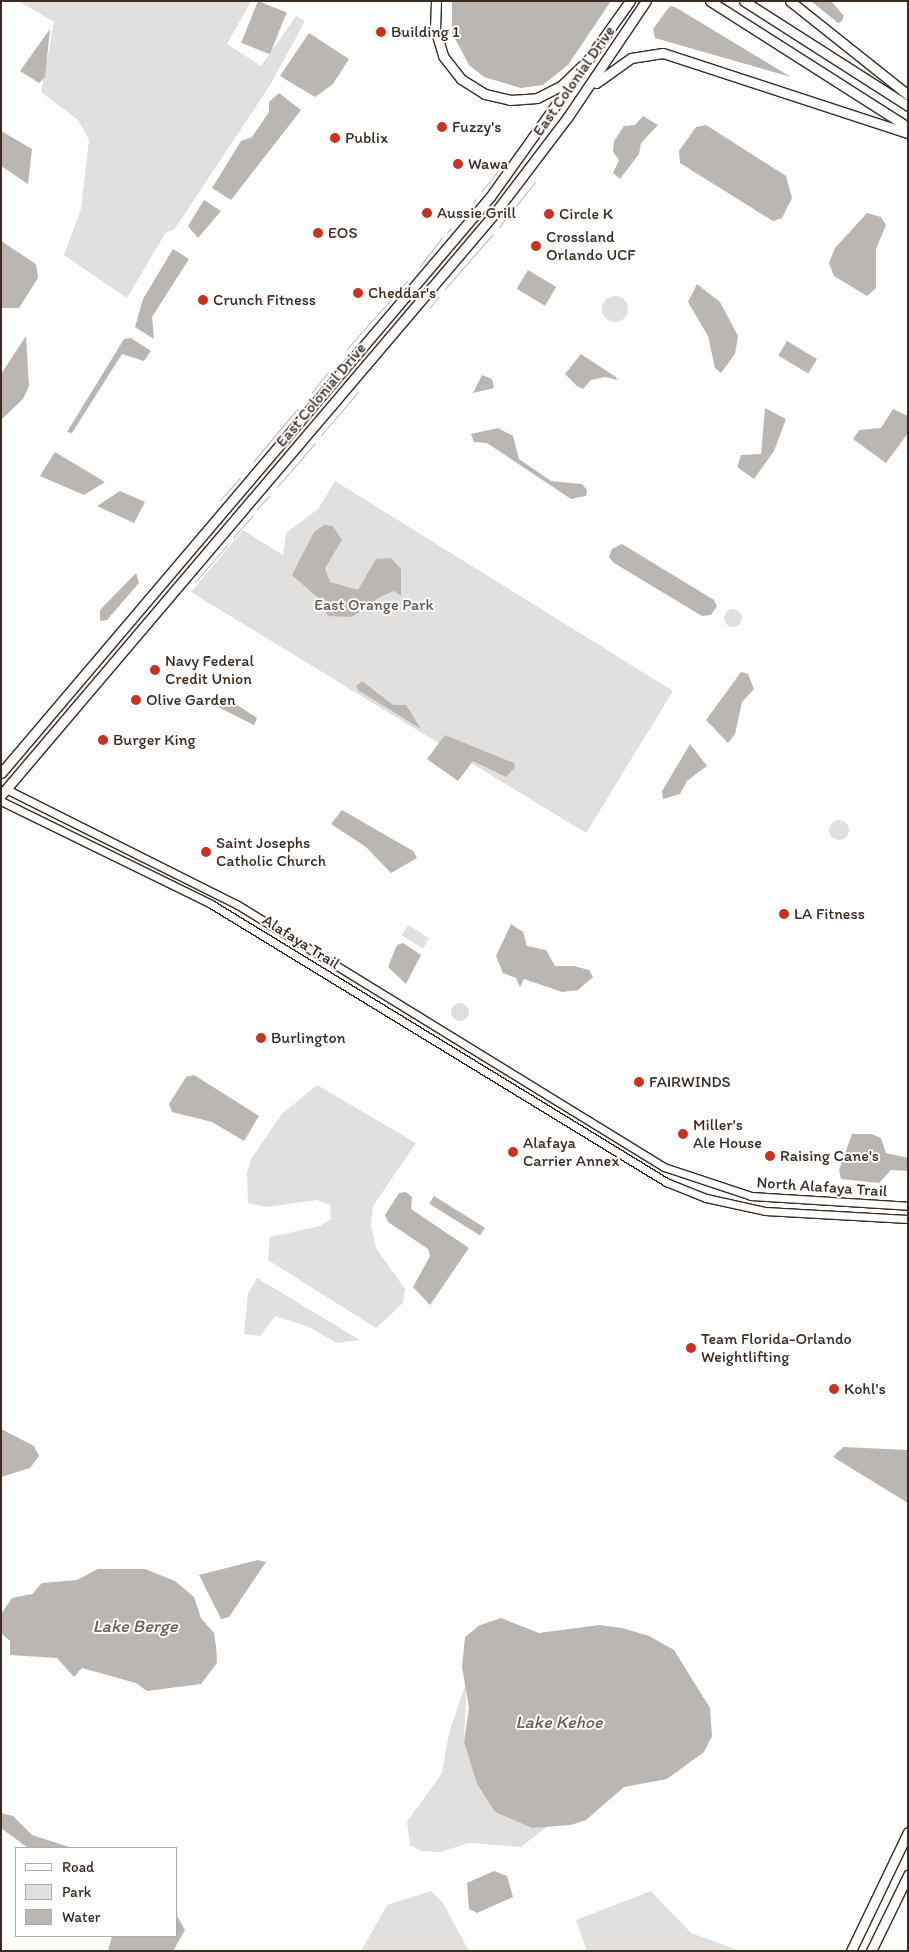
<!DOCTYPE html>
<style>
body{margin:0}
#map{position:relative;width:909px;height:1952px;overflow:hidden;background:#fff;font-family:Itim,sans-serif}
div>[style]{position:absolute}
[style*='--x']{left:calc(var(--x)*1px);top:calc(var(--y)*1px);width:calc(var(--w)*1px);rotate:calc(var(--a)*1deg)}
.green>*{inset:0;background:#e2e0de;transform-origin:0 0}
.round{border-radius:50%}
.water>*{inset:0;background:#bcb6b3;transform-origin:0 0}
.stream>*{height:1px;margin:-0.5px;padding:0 0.5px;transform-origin:0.5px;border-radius:0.5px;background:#bcb6b3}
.roads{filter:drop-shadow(1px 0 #3b2a1e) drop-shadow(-1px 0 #3b2a1e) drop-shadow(0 1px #3b2a1e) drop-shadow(0 -1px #3b2a1e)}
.secondary>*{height:7px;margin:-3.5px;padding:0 3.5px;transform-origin:3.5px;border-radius:3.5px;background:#fff}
.highway>*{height:9px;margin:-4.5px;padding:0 4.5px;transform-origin:4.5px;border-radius:4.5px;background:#fff}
.dots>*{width:14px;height:14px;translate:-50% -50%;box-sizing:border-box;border:2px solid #fff;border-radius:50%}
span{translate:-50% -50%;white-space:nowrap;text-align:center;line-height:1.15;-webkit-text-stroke:4px #fff;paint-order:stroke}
.poi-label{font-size:16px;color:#3b2a1e}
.left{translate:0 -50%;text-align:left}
.street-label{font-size:16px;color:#3b2a1e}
.park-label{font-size:16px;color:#65584e}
.water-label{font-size:18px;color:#685b52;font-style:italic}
.frame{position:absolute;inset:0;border:2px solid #3b2a1e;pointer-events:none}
.legend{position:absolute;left:15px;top:1847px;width:162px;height:90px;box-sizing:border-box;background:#fff;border:1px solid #b1aaa5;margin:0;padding:6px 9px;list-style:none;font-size:15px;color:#3b2a1e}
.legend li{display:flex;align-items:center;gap:10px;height:25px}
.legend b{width:25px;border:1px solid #b1aaa5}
</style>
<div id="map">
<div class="green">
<div style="clip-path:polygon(18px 1px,251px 1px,227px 44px,261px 66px,296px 16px,305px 21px,272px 82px,174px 230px,166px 232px,127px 298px,64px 255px,81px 209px,89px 140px,78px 120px,41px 92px,54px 22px)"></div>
<div class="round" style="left:602px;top:296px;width:26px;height:26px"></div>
<div style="clip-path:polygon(335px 481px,673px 691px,586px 833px,191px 592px,243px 530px,283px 555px,286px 533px,318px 509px)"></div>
<div class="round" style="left:724px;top:609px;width:18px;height:18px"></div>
<div class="round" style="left:829px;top:820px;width:20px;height:20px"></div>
<div style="left:408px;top:925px;width:25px;height:12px;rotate:32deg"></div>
<div class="round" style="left:451px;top:1003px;width:18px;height:18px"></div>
<div style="clip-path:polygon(317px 1085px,416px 1143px,373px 1206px,371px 1225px,376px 1248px,405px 1289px,403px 1303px,376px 1328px,268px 1260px,270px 1237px,320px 1226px,331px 1219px,330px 1205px,317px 1200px,266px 1207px,248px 1203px,247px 1173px,251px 1159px,282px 1114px)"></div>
<div style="clip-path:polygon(257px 1278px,360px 1340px,337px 1343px,307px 1326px,275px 1316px,260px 1336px,244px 1334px,248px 1294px)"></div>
<div style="clip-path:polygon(467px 1680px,464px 1742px,477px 1784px,532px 1828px,548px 1826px,521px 1847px,469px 1843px,440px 1852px,422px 1851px,410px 1845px,407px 1822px,442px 1773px,449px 1733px)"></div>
<div style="clip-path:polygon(431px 1891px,443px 1903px,469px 1951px,361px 1951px,387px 1905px)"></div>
<div style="clip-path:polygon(651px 1891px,691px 1933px,741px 1951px,587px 1951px,576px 1920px)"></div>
</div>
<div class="water">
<div style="left:258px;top:1px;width:31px;height:45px;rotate:22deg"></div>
<div style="clip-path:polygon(452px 1px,611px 1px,568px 65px,543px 85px,521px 88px,484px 77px,469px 65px,452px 33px)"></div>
<div style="clip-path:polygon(811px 1px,831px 1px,844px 16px,842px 21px,838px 23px)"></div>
<div style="clip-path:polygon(670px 6px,675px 7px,791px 77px,655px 38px,653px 29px)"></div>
<div style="clip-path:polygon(50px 29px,45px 77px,39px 83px,20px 71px)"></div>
<div style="clip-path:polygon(309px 33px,349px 59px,333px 84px,315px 97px,280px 76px)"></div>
<div style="clip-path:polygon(279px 93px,301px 110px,231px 200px,212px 188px,241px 141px,252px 137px,269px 112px,269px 102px)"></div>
<div style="clip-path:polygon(643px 116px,658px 125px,641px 143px,639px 154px,620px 179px,613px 173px,619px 160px,613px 152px,614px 141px,624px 126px,635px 125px)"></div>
<div style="clip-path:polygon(706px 125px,786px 176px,792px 198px,782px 218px,773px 221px,680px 163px,679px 151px,696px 127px)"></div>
<div style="clip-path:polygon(1px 131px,32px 149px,28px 184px,1px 166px)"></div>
<div style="clip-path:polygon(204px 200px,221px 211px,198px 238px,188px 226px)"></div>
<div style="clip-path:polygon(867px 213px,881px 217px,886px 225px,876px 249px,876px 288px,867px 296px,834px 276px,829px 263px,835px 248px)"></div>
<div style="clip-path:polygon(1px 241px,36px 264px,38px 278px,19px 308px,1px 308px)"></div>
<div style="clip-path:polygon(173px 249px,189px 259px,152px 317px,154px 339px,135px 327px,143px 299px)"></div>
<div style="left:528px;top:270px;width:33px;height:22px;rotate:31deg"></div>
<div style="clip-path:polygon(697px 284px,720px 302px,738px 336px,735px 354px,721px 373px,715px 368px,708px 336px,688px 302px)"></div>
<div style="clip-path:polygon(26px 336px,29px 386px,23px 399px,1px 420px,1px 374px)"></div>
<div style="clip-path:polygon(131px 338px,151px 351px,144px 361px,122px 354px,72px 433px,67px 432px,124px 339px)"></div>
<div style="left:787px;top:341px;width:35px;height:17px;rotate:31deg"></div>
<div style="clip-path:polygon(581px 354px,616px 377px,617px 380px,605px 377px,591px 380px,583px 389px,577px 386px,565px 374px)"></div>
<div style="clip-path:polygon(482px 375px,492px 379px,494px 388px,473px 393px)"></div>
<div style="clip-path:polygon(765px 408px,786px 419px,774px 451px,754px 479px,737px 467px,741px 455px,761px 454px)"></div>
<div style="clip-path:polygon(893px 409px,908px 416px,908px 433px,886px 463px,853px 439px,859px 430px,881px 428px)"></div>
<div style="clip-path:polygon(498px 428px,513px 436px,519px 459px,551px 481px,582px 484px,587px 490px,586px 496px,571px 499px,487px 443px,474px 442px,471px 434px)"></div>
<div style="clip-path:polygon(55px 452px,105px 482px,84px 495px,40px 476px)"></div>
<div style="clip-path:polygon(120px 491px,145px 502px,134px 523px,97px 506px)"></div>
<div style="clip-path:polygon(324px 525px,333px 526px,342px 540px,325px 568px,330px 582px,358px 590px,376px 559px,391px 558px,401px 569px,401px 596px,394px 591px,380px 597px,352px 617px,328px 616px,318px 598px,292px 575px,314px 532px)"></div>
<div style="clip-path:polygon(622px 544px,714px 600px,717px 606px,711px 615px,702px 616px,614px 563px,609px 557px,612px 549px)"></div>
<div style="clip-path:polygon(136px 573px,139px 583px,107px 620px,100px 621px,100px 610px)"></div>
<div style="clip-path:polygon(741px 672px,748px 674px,754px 689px,742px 702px,735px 734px,728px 743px,706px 720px)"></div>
<div style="clip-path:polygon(362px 681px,393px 705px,406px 705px,421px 729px,358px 690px,356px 686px)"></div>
<div style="clip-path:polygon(225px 697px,257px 718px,254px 725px,218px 707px)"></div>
<div style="clip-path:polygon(445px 735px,514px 763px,515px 767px,506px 777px,473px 761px,458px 781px,427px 759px)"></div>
<div style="clip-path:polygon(690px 744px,707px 766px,687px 781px,680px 794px,663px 799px,662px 791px)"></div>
<div style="clip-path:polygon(342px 810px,413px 851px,417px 858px,391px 873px,366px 847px,331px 824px)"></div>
<div style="clip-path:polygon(511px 924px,523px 932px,527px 946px,546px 950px,555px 966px,574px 966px,589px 970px,593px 977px,578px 990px,562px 992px,524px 979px,520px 987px,516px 978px,503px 973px,496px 956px)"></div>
<div style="clip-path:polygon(403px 943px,421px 955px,406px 984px,388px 967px,397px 945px)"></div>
<div style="clip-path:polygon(194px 1075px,259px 1116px,244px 1141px,212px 1122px,172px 1112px,169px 1104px,186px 1077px)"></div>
<div style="clip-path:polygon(852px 1134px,872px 1134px,881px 1138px,886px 1153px,908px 1158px,908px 1171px,891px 1170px,879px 1183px,841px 1179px,839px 1170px)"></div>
<div style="clip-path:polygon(406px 1192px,412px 1197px,411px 1209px,469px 1248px,430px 1305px,413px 1287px,430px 1256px,428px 1249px,388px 1222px,385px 1215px,399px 1193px)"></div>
<div style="left:434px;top:1196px;width:60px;height:9px;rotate:32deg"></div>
<div style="clip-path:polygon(1px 1429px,34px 1446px,39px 1456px,30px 1468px,1px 1477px)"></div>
<div style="clip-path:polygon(843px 1447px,908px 1450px,908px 1503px,833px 1457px)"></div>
<div style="clip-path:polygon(258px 1560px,266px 1562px,229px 1617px,221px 1619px,199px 1575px)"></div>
<div style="clip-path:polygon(98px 1569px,145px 1569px,175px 1581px,194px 1597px,201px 1618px,214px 1633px,216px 1646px,217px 1663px,201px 1684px,147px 1691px,136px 1683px,82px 1668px,74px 1677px,57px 1658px,10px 1655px,10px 1641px,1px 1633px,1px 1614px,12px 1598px,32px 1594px,42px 1583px,77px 1580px)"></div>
<div style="clip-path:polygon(501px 1618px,539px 1633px,599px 1625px,622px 1628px,649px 1636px,674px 1650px,710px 1708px,712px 1736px,704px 1752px,667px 1779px,624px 1787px,586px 1820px,571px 1825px,532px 1828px,495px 1812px,477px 1784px,464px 1742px,469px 1708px,462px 1667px,465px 1637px,480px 1625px)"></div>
<div style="clip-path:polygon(1px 1813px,13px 1816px,32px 1835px,72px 1848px,28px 1848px,1px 1828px)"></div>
<div style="clip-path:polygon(494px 1871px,507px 1876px,513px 1897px,477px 1913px,469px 1909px,467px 1883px)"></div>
<div style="clip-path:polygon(176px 1914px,185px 1930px,173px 1951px,108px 1951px,112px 1936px,176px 1936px)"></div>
</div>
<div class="stream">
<div style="--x:482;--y:191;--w:34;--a:-52"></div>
<div style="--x:473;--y:202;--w:4;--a:-45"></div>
<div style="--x:464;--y:213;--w:5;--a:-53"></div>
<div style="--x:499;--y:227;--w:58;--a:-51.3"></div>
<div style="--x:447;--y:233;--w:6;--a:-51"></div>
<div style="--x:419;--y:267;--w:37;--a:-52"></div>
<div style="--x:445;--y:289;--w:72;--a:-49"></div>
<div style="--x:429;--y:308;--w:15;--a:-48"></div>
<div style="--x:347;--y:349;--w:91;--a:-48.6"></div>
<div style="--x:312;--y:392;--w:26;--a:-51"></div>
<div style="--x:321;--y:435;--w:57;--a:-49.3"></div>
<div style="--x:253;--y:462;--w:69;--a:-50.3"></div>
<div style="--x:277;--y:487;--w:58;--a:-49.2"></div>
<div style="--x:220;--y:500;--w:30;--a:-48"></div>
<div style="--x:257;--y:509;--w:18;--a:-47"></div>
<div style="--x:233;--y:538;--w:30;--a:-49"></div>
<div style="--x:195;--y:582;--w:50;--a:-49"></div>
</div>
<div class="roads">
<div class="secondary">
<div style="--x:6;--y:789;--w:259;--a:26.6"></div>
<div style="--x:238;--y:905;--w:500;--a:31.59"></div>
<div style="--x:664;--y:1167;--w:92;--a:18.4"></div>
<div style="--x:751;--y:1196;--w:157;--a:3.6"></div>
<div style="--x:1;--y:801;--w:234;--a:26.1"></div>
<div style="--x:211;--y:904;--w:533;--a:31.42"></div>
<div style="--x:666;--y:1182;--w:43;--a:21.8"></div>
<div style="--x:706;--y:1198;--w:60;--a:12.4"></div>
<div style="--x:765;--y:1211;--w:143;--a:3.2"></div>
</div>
<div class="highway">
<div style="--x:436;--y:1;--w:28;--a:92"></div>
<div style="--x:435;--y:29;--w:28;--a:73"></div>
<div style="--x:443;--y:56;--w:29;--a:52"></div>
<div style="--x:461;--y:79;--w:28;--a:32"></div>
<div style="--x:485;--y:94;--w:26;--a:13"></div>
<div style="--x:510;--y:100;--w:27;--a:-4"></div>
<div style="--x:537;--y:98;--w:27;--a:-27"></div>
<div style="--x:561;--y:86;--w:29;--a:-44"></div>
<div style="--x:710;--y:1;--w:235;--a:32.5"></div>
<div style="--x:744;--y:1;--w:195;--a:32.6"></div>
<div style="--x:790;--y:1;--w:151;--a:38.5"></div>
<div style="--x:596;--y:83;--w:43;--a:-35.5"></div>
<div style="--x:631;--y:58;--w:32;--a:-9"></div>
<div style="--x:663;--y:53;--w:258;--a:18.1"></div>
<div style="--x:1;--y:773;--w:756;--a:-49.67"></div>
<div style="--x:490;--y:197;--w:241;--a:-54.5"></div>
<div style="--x:1;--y:795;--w:762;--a:-49.68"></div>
<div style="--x:494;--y:214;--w:121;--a:-52.8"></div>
<div style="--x:567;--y:118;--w:141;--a:-56"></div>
<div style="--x:851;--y:1951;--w:132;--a:-64.4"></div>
<div style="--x:871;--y:1951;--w:85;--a:-64"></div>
</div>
</div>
<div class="dots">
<div style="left:381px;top:32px;background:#c8321e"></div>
<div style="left:442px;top:127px;background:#c8321e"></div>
<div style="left:335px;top:138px;background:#c8321e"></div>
<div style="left:458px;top:164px;background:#c8321e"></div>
<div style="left:427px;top:213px;background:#c8321e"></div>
<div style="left:549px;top:214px;background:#c8321e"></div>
<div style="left:318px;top:233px;background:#c8321e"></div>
<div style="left:536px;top:246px;background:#c8321e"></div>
<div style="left:358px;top:293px;background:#c8321e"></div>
<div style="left:203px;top:300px;background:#c8321e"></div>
<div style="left:155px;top:670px;background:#c8321e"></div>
<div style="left:136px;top:700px;background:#c8321e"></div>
<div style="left:103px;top:740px;background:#c8321e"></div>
<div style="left:206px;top:852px;background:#c8321e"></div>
<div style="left:784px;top:914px;background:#c8321e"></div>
<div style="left:261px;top:1038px;background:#c8321e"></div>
<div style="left:639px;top:1082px;background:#c8321e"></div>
<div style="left:683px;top:1134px;background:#c8321e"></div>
<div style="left:513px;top:1152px;background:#c8321e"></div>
<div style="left:770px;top:1156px;background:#c8321e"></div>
<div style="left:691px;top:1348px;background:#c8321e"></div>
<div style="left:834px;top:1389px;background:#c8321e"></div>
</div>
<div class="poi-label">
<span class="left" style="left:391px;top:32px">Building 1</span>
<span class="left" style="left:452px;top:127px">Fuzzy's</span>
<span class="left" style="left:345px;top:138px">Publix</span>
<span class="left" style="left:468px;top:164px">Wawa</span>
<span class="left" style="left:437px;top:213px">Aussie Grill</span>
<span class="left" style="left:559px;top:214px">Circle K</span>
<span class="left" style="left:328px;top:233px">EOS</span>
<span class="left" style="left:546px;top:246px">Crossland<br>Orlando UCF</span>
<span class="left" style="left:368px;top:293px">Cheddar's</span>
<span class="left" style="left:213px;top:300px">Crunch Fitness</span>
<span class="left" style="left:165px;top:670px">Navy Federal<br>Credit Union</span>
<span class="left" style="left:146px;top:700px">Olive Garden</span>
<span class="left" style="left:113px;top:740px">Burger King</span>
<span class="left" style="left:216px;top:852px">Saint Josephs<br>Catholic Church</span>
<span class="left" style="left:794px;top:914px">LA Fitness</span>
<span class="left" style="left:271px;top:1038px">Burlington</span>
<span class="left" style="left:649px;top:1082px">FAIRWINDS</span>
<span class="left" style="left:693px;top:1134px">Miller's<br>Ale House</span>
<span class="left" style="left:523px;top:1152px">Alafaya<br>Carrier Annex</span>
<span class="left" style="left:780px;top:1156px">Raising Cane's</span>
<span class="left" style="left:701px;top:1348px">Team Florida-Orlando<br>Weightlifting</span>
<span class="left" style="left:844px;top:1389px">Kohl's</span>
</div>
<div class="street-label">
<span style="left:574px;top:81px;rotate:-55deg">East Colonial Drive</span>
<span style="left:321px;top:395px;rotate:-50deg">East Colonial Drive</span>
<span style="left:301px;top:942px;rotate:32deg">Alafaya Trail</span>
<span style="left:822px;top:1187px;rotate:4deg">North Alafaya Trail</span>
</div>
<div class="park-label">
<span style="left:374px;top:605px">East Orange Park</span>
</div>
<div class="water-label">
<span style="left:135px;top:1626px">Lake Berge</span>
<span style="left:559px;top:1722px">Lake Kehoe</span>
</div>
<div class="frame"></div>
<ul class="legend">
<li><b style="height:6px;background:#fff"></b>Road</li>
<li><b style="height:14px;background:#e2e0de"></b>Park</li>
<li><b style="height:14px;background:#bcb6b3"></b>Water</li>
</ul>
</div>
